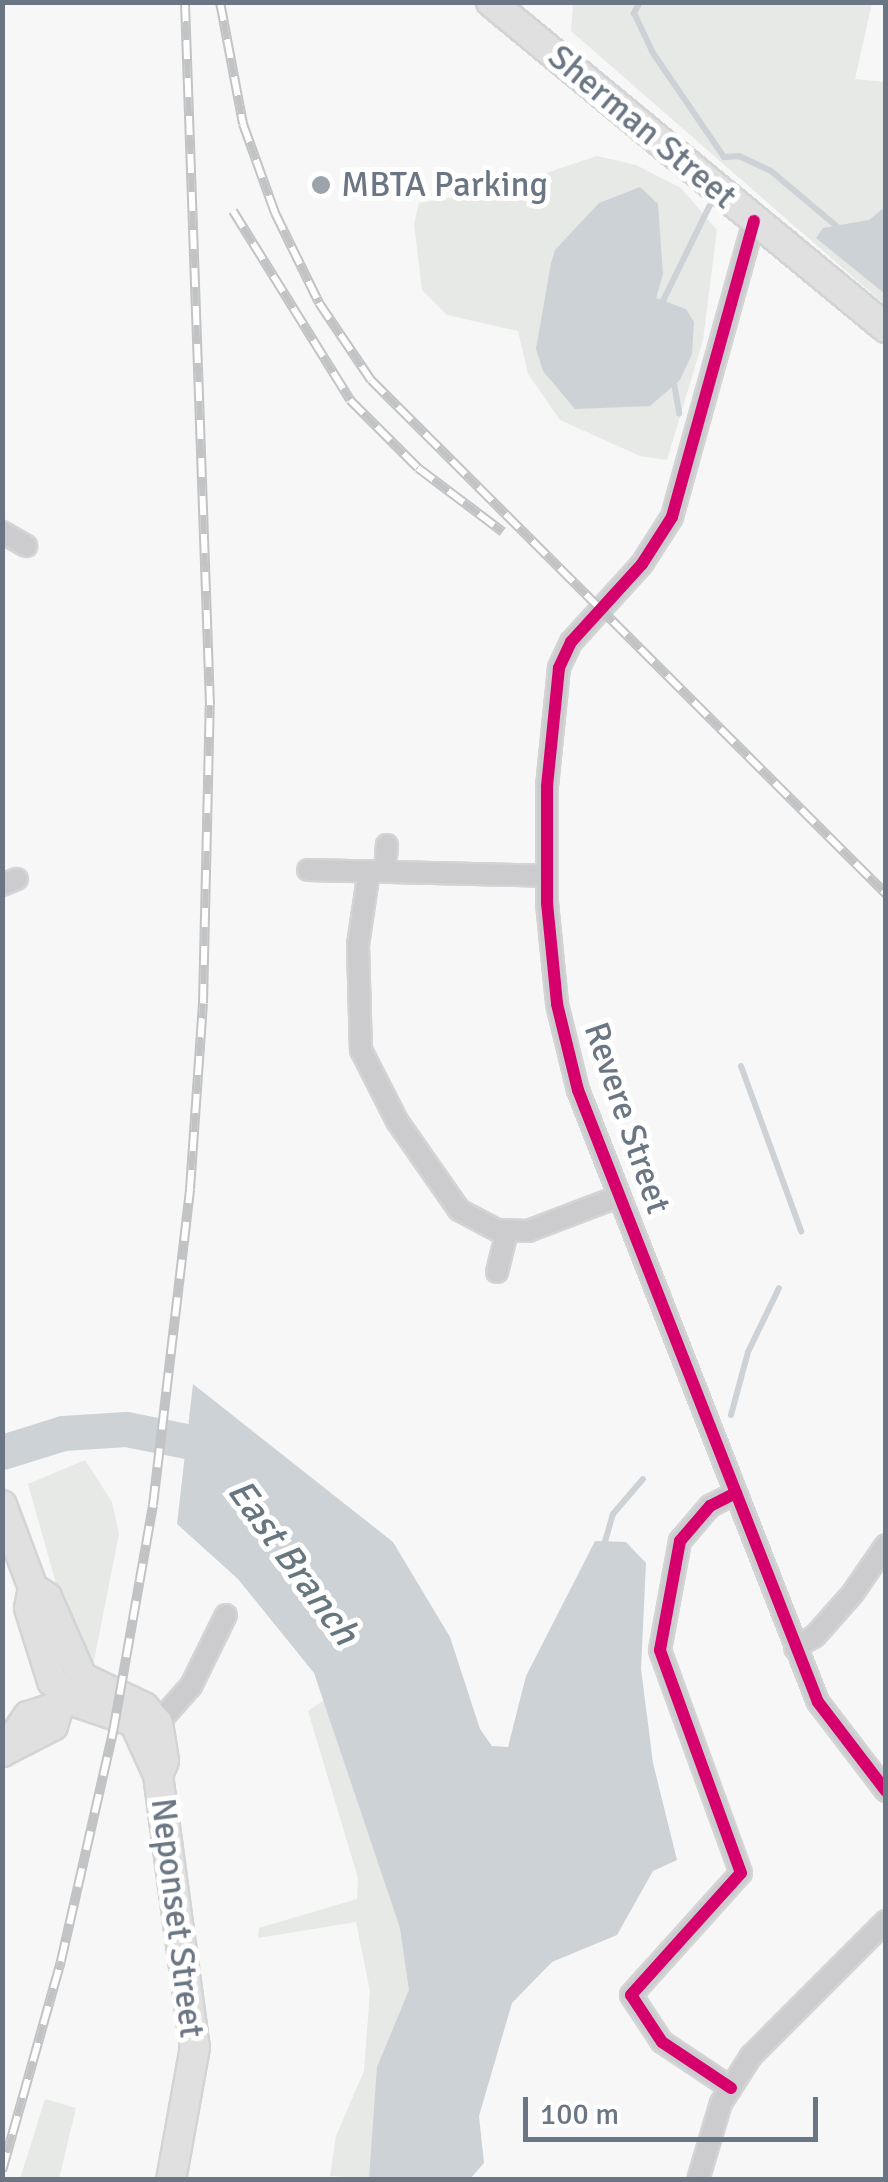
<!DOCTYPE html>
<style>
body{margin:0}
#map{position:relative;width:888px;height:2182px;overflow:hidden;background:#f7f7f7;font-family:Signika,sans-serif}
div>[style]{position:absolute}
[style*='--x']{left:calc(var(--x)*1px);top:calc(var(--y)*1px);width:calc(var(--w)*1px);rotate:calc(var(--a)*1deg)}
.green>*{inset:0;background:#e6e9e5}
.water>*{inset:0;background:#ccd2d6}
.stream>*{height:6px;margin:-3px;padding:0 3px;transform-origin:3px;border-radius:3px;background:#ccd2d6}
.river>*{height:35px;margin:-17.5px;padding:0 17.5px;transform-origin:17.5px;border-radius:17.5px;background:#ccd2d6}
.roads{filter:drop-shadow(2px 0 #d3d4d5) drop-shadow(-2px 0 #d3d4d5) drop-shadow(0 2px #d3d4d5) drop-shadow(0 -2px #d3d4d5)}
.minor>*{height:20px;margin:-10px;padding:0 10px;transform-origin:10px;border-radius:10px;background:#ccccce}
.major>*{height:28px;margin:-14px;padding:0 14px;transform-origin:14px;border-radius:14px;background:#e0e0e1}
.rail>*{height:10px;margin-top:-5px;transform-origin:0;background:repeating-linear-gradient(90deg,#fff 0 19px,#c2c3c4 0 38px);box-sizing:border-box;border-block:2px solid #c2c3c4}
.cycleway>*{height:12px;margin:-6px;padding:0 6px;transform-origin:6px;border-radius:6px;background:#d6006c}
.dots>*{width:28px;height:28px;translate:-50% -50%;box-sizing:border-box;border:5px solid #fff;border-radius:50%}
span{translate:-50% -50%;white-space:nowrap;text-align:center;line-height:1.15;-webkit-text-stroke:10px #fff;paint-order:stroke}
.street-label{font-size:35px;color:#6b7684}
.poi-label{font-size:35px;color:#6b7684}
.left{translate:0 -50%;text-align:left}
.water-label{font-size:38px;color:#67767f;font-style:italic}
.frame{position:absolute;inset:0;border:5px solid #6b7684;pointer-events:none}
.scale{position:absolute;left:523px;top:2097px;width:295px;height:45px;box-sizing:border-box;border:5px solid #6b7684;border-top:0;padding-left:12px;font-size:30px;line-height:35px;white-space:nowrap;color:#6b7684;-webkit-text-stroke:8px #fff;paint-order:stroke}
</style>
<div id="map">
<div class="green">
<div style="clip-path:polygon(573px 3px,872px 3px,855px 79px,885px 82px,885px 305px,571px 31px)"></div>
<div style="clip-path:polygon(597px 156px,636px 165px,681px 188px,717px 230px,703px 340px,667px 460px,640px 456px,560px 420px,528px 374px,518px 331px,447px 315px,422px 290px,414px 224px,419px 203px,494px 190px)"></div>
<div style="clip-path:polygon(85px 1460px,112px 1502px,119px 1534px,93px 1666px,71px 1637px,28px 1484px)"></div>
<div style="clip-path:polygon(336px 1692px,427px 1922px,386px 2179px,330px 2176px,336px 2136px,364px 2071px,370px 1991px,356px 1922px,258px 1938px,259px 1928px,357px 1899px,358px 1878px,308px 1711px)"></div>
<div style="clip-path:polygon(45px 2099px,76px 2108px,59px 2179px,20px 2179px)"></div>
</div>
<div class="water">
<div style="clip-path:polygon(640px 187px,658px 204px,663px 274px,656px 298px,686px 309px,694px 322px,692px 354px,680px 380px,650px 406px,575px 409px,543px 371px,536px 349px,551px 263px,555px 250px,599px 203px)"></div>
<div style="clip-path:polygon(885px 207px,885px 294px,816px 238px,823px 228px,869px 220px)"></div>
<div style="clip-path:polygon(193px 1384px,393px 1542px,450px 1637px,480px 1729px,492px 1746px,508px 1747px,526px 1676px,595px 1541px,626px 1542px,646px 1563px,641px 1669px,653px 1763px,677px 1860px,653px 1871px,617px 1935px,552px 1962px,512px 2003px,479px 2116px,484px 2163px,470px 2179px,369px 2179px,377px 2067px,409px 1990px,400px 1928px,314px 1673px,238px 1579px,177px 1524px)"></div>
</div>
<div class="stream">
<div style="--x:640;--y:2;--w:13;--a:119"></div>
<div style="--x:634;--y:13;--w:44;--a:64.6"></div>
<div style="--x:653;--y:53;--w:126;--a:55.7"></div>
<div style="--x:724;--y:157;--w:15;--a:-4"></div>
<div style="--x:739;--y:156;--w:35;--a:25"></div>
<div style="--x:771;--y:171;--w:92;--a:40.1"></div>
<div style="--x:660;--y:307;--w:114;--a:-63.9"></div>
<div style="--x:673;--y:378;--w:36;--a:80"></div>
<div style="--x:741;--y:1066;--w:176;--a:70"></div>
<div style="--x:731;--y:1415;--w:65;--a:-74.9"></div>
<div style="--x:748;--y:1352;--w:71;--a:-64.2"></div>
<div style="--x:604;--y:1545;--w:32;--a:-74"></div>
<div style="--x:613;--y:1514;--w:46;--a:-49.4"></div>
</div>
<div class="river">
<div style="--x:2;--y:1452;--w:64;--a:-17.3"></div>
<div style="--x:63;--y:1433;--w:63;--a:-3.6"></div>
<div style="--x:126;--y:1429;--w:71;--a:11.3"></div>
<div style="--x:196;--y:1443;--w:39;--a:42"></div>
</div>
<div class="roads">
<div class="minor">
<div style="--x:754;--y:221;--w:307;--a:105.5"></div>
<div style="--x:672;--y:517;--w:56;--a:122.6"></div>
<div style="--x:642;--y:564;--w:105;--a:132.3"></div>
<div style="--x:571;--y:642;--w:29;--a:115"></div>
<div style="--x:559;--y:668;--w:120;--a:95.8"></div>
<div style="--x:547;--y:787;--w:116;--a:90"></div>
<div style="--x:547;--y:903;--w:101;--a:84.3"></div>
<div style="--x:557;--y:1004;--w:89;--a:76.3"></div>
<div style="--x:578;--y:1090;--w:657;--a:68.59"></div>
<div style="--x:818;--y:1702;--w:112;--a:52.6"></div>
<div style="--x:2;--y:532;--w:28;--a:30"></div>
<div style="--x:308;--y:870;--w:239;--a:1.4"></div>
<div style="--x:369;--y:871;--w:75;--a:98.5"></div>
<div style="--x:358;--y:945;--w:105;--a:88.4"></div>
<div style="--x:361;--y:1050;--w:80;--a:63.1"></div>
<div style="--x:397;--y:1121;--w:108;--a:55.1"></div>
<div style="--x:459;--y:1210;--w:43;--a:27.8"></div>
<div style="--x:497;--y:1230;--w:31;--a:2"></div>
<div style="--x:528;--y:1231;--w:98;--a:-20.8"></div>
<div style="--x:385;--y:872;--w:27;--a:-86"></div>
<div style="--x:2;--y:885;--w:16;--a:-22"></div>
<div style="--x:497;--y:1272;--w:41;--a:-76"></div>
<div style="--x:795;--y:1648;--w:23;--a:-31"></div>
<div style="--x:815;--y:1636;--w:57;--a:-48.5"></div>
<div style="--x:853;--y:1593;--w:58;--a:-55.5"></div>
<div style="--x:158;--y:1723;--w:50;--a:-48.3"></div>
<div style="--x:191;--y:1686;--w:79;--a:-63.8"></div>
<div style="--x:731;--y:2088;--w:83;--a:-146.3"></div>
<div style="--x:662;--y:2042;--w:56;--a:-123.4"></div>
<div style="--x:631;--y:1995;--w:164;--a:-48"></div>
<div style="--x:741;--y:1873;--w:237;--a:-110"></div>
<div style="--x:660;--y:1650;--w:111;--a:-79.6"></div>
<div style="--x:680;--y:1541;--w:46;--a:-49.4"></div>
<div style="--x:710;--y:1506;--w:29;--a:-27"></div>
<div style="--x:698;--y:2180;--w:80;--a:-73.4"></div>
<div style="--x:721;--y:2103;--w:56;--a:-57.4"></div>
<div style="--x:751;--y:2056;--w:191;--a:-45"></div>
</div>
<div class="major">
<div style="--x:491;--y:2;--w:512;--a:39.53"></div>
<div style="--x:2;--y:1505;--w:89;--a:69.5"></div>
<div style="--x:33;--y:1588;--w:20;--a:101"></div>
<div style="--x:29;--y:1608;--w:77;--a:72.5"></div>
<div style="--x:52;--y:1681;--w:37;--a:38"></div>
<div style="--x:81;--y:1704;--w:56;--a:18.8"></div>
<div style="--x:134;--y:1722;--w:58;--a:65.6"></div>
<div style="--x:158;--y:1775;--w:275;--a:82.3"></div>
<div style="--x:195;--y:2047;--w:135;--a:100.2"></div>
<div style="--x:33;--y:1588;--w:17;--a:33"></div>
<div style="--x:47;--y:1597;--w:87;--a:66.4"></div>
<div style="--x:82;--y:1677;--w:69;--a:25.8"></div>
<div style="--x:144;--y:1707;--w:21;--a:49"></div>
<div style="--x:158;--y:1723;--w:38;--a:81"></div>
<div style="--x:164;--y:1761;--w:15;--a:113"></div>
<div style="--x:2;--y:1752;--w:57;--a:-27"></div>
<div style="--x:53;--y:1726;--w:21;--a:-73"></div>
<div style="--x:3;--y:1752;--w:44;--a:-55.2"></div>
<div style="--x:28;--y:1716;--w:33;--a:-18"></div>
<div style="--x:59;--y:1706;--w:25;--a:-47"></div>
</div>
</div>
<div class="rail">
<div style="--x:220;--y:2;--w:124;--a:79.3"></div>
<div style="--x:243;--y:124;--w:95;--a:70.2"></div>
<div style="--x:275;--y:213;--w:100;--a:63.9"></div>
<div style="--x:319;--y:303;--w:93;--a:56"></div>
<div style="--x:371;--y:380;--w:728;--a:44.94"></div>
<div style="--x:233;--y:211;--w:222;--a:58.2"></div>
<div style="--x:350;--y:400;--w:96;--a:45"></div>
<div style="--x:418;--y:468;--w:106;--a:37"></div>
<div style="--x:2;--y:2171;--w:218;--a:-74.3"></div>
<div style="--x:61;--y:1961;--w:235;--a:-77.2"></div>
<div style="--x:113;--y:1732;--w:230;--a:-80"></div>
<div style="--x:153;--y:1505;--w:318;--a:-83.3"></div>
<div style="--x:190;--y:1189;--w:186;--a:-86"></div>
<div style="--x:203;--y:1003;--w:298;--a:-88.7"></div>
<div style="--x:210;--y:705;--w:703;--a:-92.04"></div>
</div>
<div class="cycleway">
<div style="--x:754;--y:221;--w:307;--a:105.5"></div>
<div style="--x:672;--y:517;--w:56;--a:122.6"></div>
<div style="--x:642;--y:564;--w:105;--a:132.3"></div>
<div style="--x:571;--y:642;--w:29;--a:115"></div>
<div style="--x:559;--y:668;--w:120;--a:95.8"></div>
<div style="--x:547;--y:787;--w:116;--a:90"></div>
<div style="--x:547;--y:903;--w:101;--a:84.3"></div>
<div style="--x:557;--y:1004;--w:89;--a:76.3"></div>
<div style="--x:578;--y:1090;--w:657;--a:68.59"></div>
<div style="--x:818;--y:1702;--w:112;--a:52.6"></div>
<div style="--x:731;--y:2088;--w:83;--a:-146.3"></div>
<div style="--x:662;--y:2042;--w:56;--a:-123.4"></div>
<div style="--x:631;--y:1995;--w:164;--a:-48"></div>
<div style="--x:741;--y:1873;--w:237;--a:-110"></div>
<div style="--x:660;--y:1650;--w:111;--a:-79.6"></div>
<div style="--x:680;--y:1541;--w:46;--a:-49.4"></div>
<div style="--x:710;--y:1506;--w:29;--a:-27"></div>
</div>
<div class="dots">
<div style="left:321px;top:185px;background:#9ca3ac"></div>
</div>
<div class="street-label">
<span style="left:642px;top:127px;rotate:40deg">Sherman Street</span>
<span style="left:627px;top:1118px;rotate:71deg">Revere Street</span>
<span style="left:177px;top:1918px;rotate:83deg">Neponset Street</span>
</div>
<div class="poi-label">
<span class="left" style="left:341px;top:185px">MBTA Parking</span>
</div>
<div class="water-label">
<span style="left:293px;top:1562px;rotate:54deg">East Branch</span>
</div>
<div class="frame"></div>
<div class="scale">100 m</div>
</div>
